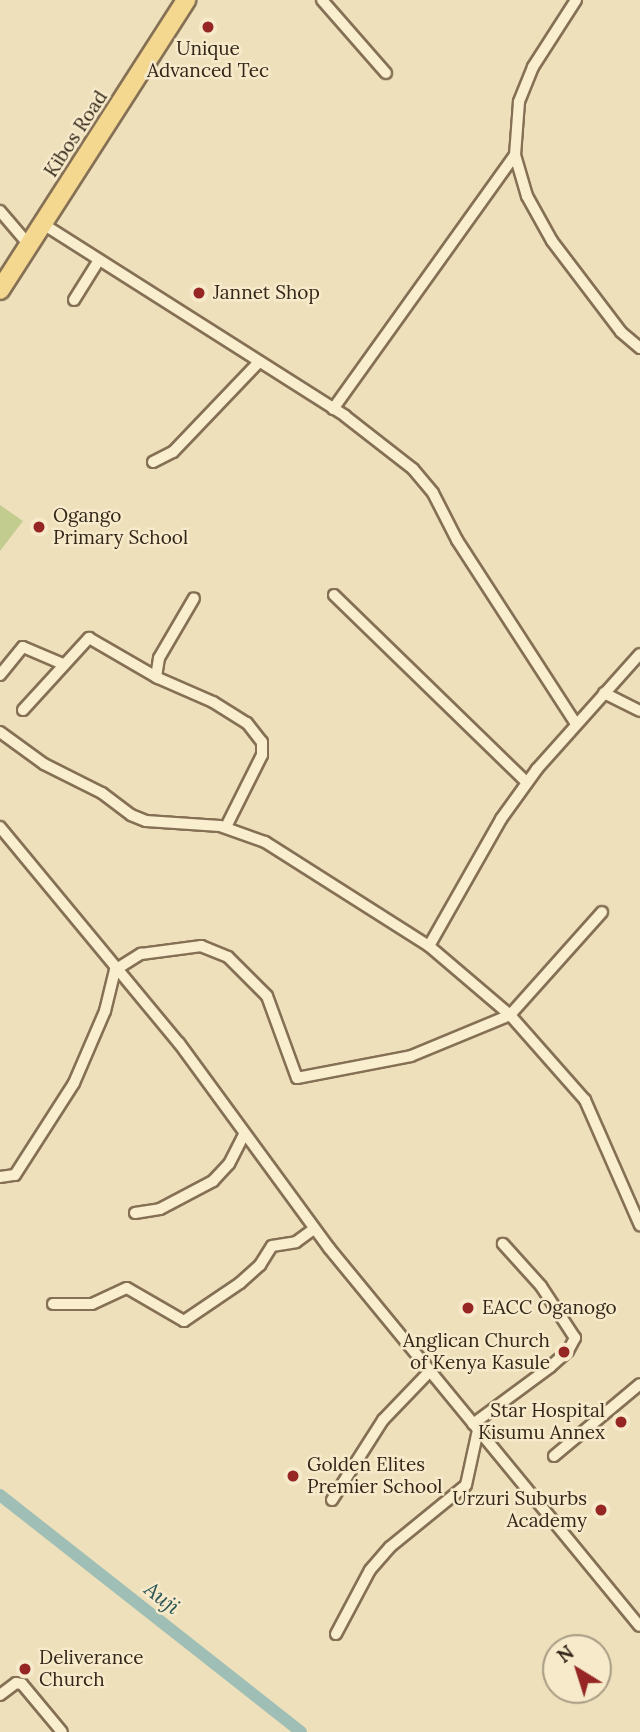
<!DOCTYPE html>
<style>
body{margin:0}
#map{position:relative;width:640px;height:1732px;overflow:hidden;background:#eee0bb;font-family:Lora,serif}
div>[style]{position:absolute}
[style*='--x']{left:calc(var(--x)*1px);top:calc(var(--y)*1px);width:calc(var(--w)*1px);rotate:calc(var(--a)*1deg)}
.green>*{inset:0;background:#c3cc8f}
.canal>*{height:12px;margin:-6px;padding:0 6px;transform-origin:6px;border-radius:6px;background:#9fbfb6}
.roads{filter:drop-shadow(2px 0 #857055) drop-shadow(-2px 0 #857055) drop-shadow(0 2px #857055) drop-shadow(0 -2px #857055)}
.minor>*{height:10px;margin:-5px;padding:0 5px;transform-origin:5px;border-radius:5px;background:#f9eece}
.primary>*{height:18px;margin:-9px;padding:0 9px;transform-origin:9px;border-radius:9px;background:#f4d890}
.dots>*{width:19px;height:19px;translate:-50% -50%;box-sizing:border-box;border:4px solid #f6eaca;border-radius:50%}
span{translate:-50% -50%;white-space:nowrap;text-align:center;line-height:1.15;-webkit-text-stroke:5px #f6eaca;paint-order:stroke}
.poi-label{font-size:19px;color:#34271a}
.left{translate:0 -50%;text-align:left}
.right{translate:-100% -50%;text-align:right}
.street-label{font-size:19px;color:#34271a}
.water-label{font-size:21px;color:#295453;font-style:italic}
.north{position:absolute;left:542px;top:1634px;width:70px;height:70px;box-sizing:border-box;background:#f6eaca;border:2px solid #a89c84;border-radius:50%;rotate:322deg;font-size:19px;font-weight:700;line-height:28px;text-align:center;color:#34271a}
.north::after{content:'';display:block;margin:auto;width:24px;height:32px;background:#952624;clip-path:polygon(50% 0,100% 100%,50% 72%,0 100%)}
</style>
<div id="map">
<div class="green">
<div style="clip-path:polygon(0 505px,23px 521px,0 551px)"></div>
</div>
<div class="canal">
<div style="--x:0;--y:1495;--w:383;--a:38.2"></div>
</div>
<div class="roads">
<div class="minor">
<div style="--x:322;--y:0;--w:97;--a:48.8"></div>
<div style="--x:576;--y:0;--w:80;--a:122.7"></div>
<div style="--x:533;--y:67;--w:38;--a:112"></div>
<div style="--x:519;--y:102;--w:53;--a:94.3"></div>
<div style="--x:515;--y:155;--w:43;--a:73.7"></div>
<div style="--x:527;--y:196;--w:51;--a:60.9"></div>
<div style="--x:552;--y:241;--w:114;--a:52.8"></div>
<div style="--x:621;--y:332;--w:25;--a:40"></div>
<div style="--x:0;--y:211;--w:45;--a:49.5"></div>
<div style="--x:43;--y:224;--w:358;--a:32.4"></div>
<div style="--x:345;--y:416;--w:86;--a:37.9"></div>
<div style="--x:413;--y:469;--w:31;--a:50"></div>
<div style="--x:433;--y:493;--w:53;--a:62.9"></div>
<div style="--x:457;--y:540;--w:219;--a:57.1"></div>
<div style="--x:74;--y:300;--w:47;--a:-58"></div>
<div style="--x:333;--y:409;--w:312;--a:-54.4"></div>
<div style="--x:153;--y:462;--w:22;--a:-27"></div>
<div style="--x:173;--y:452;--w:123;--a:-46.3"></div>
<div style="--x:334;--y:595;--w:269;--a:44.2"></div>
<div style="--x:0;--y:675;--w:36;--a:-51"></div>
<div style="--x:23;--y:647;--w:43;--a:23"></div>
<div style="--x:156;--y:677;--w:19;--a:-81"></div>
<div style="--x:159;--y:658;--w:69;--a:-59.7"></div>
<div style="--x:604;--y:693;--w:40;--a:26.6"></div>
<div style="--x:23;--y:710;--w:98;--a:-47.5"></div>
<div style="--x:89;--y:638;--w:80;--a:30.1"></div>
<div style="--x:158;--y:678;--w:60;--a:23.6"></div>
<div style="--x:213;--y:702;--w:40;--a:32"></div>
<div style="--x:247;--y:723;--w:24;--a:52"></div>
<div style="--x:262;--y:742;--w:13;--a:90"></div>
<div style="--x:262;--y:755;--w:80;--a:116.6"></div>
<div style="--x:0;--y:732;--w:54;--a:36"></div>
<div style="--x:44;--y:764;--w:65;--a:26.6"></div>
<div style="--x:102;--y:793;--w:36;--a:37"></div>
<div style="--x:131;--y:815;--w:16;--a:22"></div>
<div style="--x:146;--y:821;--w:74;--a:3.9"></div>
<div style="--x:220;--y:826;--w:48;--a:19.6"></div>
<div style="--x:265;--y:842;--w:194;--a:32.4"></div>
<div style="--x:429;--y:946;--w:106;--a:40.4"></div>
<div style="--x:510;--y:1015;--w:113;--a:48.6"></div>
<div style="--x:585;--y:1100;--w:137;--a:66.3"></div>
<div style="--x:0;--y:827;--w:281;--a:50.4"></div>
<div style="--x:179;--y:1043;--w:254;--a:53.8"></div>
<div style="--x:329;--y:1248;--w:489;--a:50.6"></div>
<div style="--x:429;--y:946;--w:146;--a:-60.4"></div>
<div style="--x:501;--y:819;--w:62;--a:-54.2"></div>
<div style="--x:537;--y:769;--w:154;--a:-48.2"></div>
<div style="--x:0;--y:1177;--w:15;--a:-8"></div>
<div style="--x:15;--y:1175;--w:109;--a:-57.3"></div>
<div style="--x:74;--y:1083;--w:78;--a:-66.7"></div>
<div style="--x:105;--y:1011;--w:42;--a:-76.3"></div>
<div style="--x:115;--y:970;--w:31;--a:-32"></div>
<div style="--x:141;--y:954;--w:61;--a:-7.6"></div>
<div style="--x:201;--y:946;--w:29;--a:22"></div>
<div style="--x:228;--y:957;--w:55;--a:45"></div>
<div style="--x:267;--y:996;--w:87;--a:69.9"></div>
<div style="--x:297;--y:1078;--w:116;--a:-10.9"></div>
<div style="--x:411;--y:1056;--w:107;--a:-22.5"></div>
<div style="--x:510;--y:1015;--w:138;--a:-48.2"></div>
<div style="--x:135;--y:1213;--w:25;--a:-9"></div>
<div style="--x:160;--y:1209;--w:60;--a:-27.8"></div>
<div style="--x:213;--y:1181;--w:23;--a:-47"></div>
<div style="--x:229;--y:1164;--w:34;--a:-63"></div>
<div style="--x:53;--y:1304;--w:39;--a:0"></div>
<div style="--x:92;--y:1304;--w:38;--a:-25"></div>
<div style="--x:127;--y:1288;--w:66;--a:30.1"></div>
<div style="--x:184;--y:1321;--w:68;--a:-34.2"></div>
<div style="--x:240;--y:1283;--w:27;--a:-42"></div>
<div style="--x:260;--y:1265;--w:22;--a:-58"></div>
<div style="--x:272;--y:1246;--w:24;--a:-9"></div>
<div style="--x:296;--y:1242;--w:22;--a:-36"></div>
<div style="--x:473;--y:1424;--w:96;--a:-36.5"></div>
<div style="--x:550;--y:1367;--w:24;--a:-42"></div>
<div style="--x:568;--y:1351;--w:15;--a:-62"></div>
<div style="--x:575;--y:1338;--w:62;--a:-123.2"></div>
<div style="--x:541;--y:1286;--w:57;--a:-132.1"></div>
<div style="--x:554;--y:1456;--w:112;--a:-39.9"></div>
<div style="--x:332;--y:1500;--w:95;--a:-57.5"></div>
<div style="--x:383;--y:1420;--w:68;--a:-46.2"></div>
<div style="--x:336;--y:1634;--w:72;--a:-62"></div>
<div style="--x:370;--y:1570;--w:30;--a:-49"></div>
<div style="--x:390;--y:1547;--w:98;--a:-39.2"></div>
<div style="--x:466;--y:1485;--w:56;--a:-77.7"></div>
<div style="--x:0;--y:1695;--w:20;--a:-37"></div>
<div style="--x:16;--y:1683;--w:6;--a:9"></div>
<div style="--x:22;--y:1684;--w:62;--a:50.2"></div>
</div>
<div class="primary">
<div style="--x:0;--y:290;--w:345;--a:-57.3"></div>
</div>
</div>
<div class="dots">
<div style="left:208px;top:27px;background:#952624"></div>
<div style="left:199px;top:293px;background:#952624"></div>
<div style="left:39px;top:527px;background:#952624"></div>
<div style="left:468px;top:1308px;background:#952624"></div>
<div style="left:564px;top:1352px;background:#952624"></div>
<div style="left:621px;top:1422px;background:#952624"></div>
<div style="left:293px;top:1476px;background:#952624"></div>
<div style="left:601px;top:1510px;background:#952624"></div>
<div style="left:25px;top:1669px;background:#952624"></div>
</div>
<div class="poi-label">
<span style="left:208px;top:60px">Unique<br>Advanced Tec</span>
<span class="left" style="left:213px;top:293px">Jannet Shop</span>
<span class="left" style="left:53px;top:527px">Ogango<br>Primary School</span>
<span class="left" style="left:482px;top:1308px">EACC Oganogo</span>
<span class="right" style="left:550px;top:1352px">Anglican Church<br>of Kenya Kasule</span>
<span class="right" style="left:605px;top:1422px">Star Hospital<br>Kisumu Annex</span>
<span class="left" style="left:307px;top:1476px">Golden Elites<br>Premier School</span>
<span class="right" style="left:587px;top:1510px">Urzuri Suburbs<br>Academy</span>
<span class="left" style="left:39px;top:1669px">Deliverance<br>Church</span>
</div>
<div class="street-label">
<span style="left:76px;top:134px;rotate:-57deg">Kibos Road</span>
</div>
<div class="water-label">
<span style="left:162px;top:1598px;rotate:38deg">Auji</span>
</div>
<div class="north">N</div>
</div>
